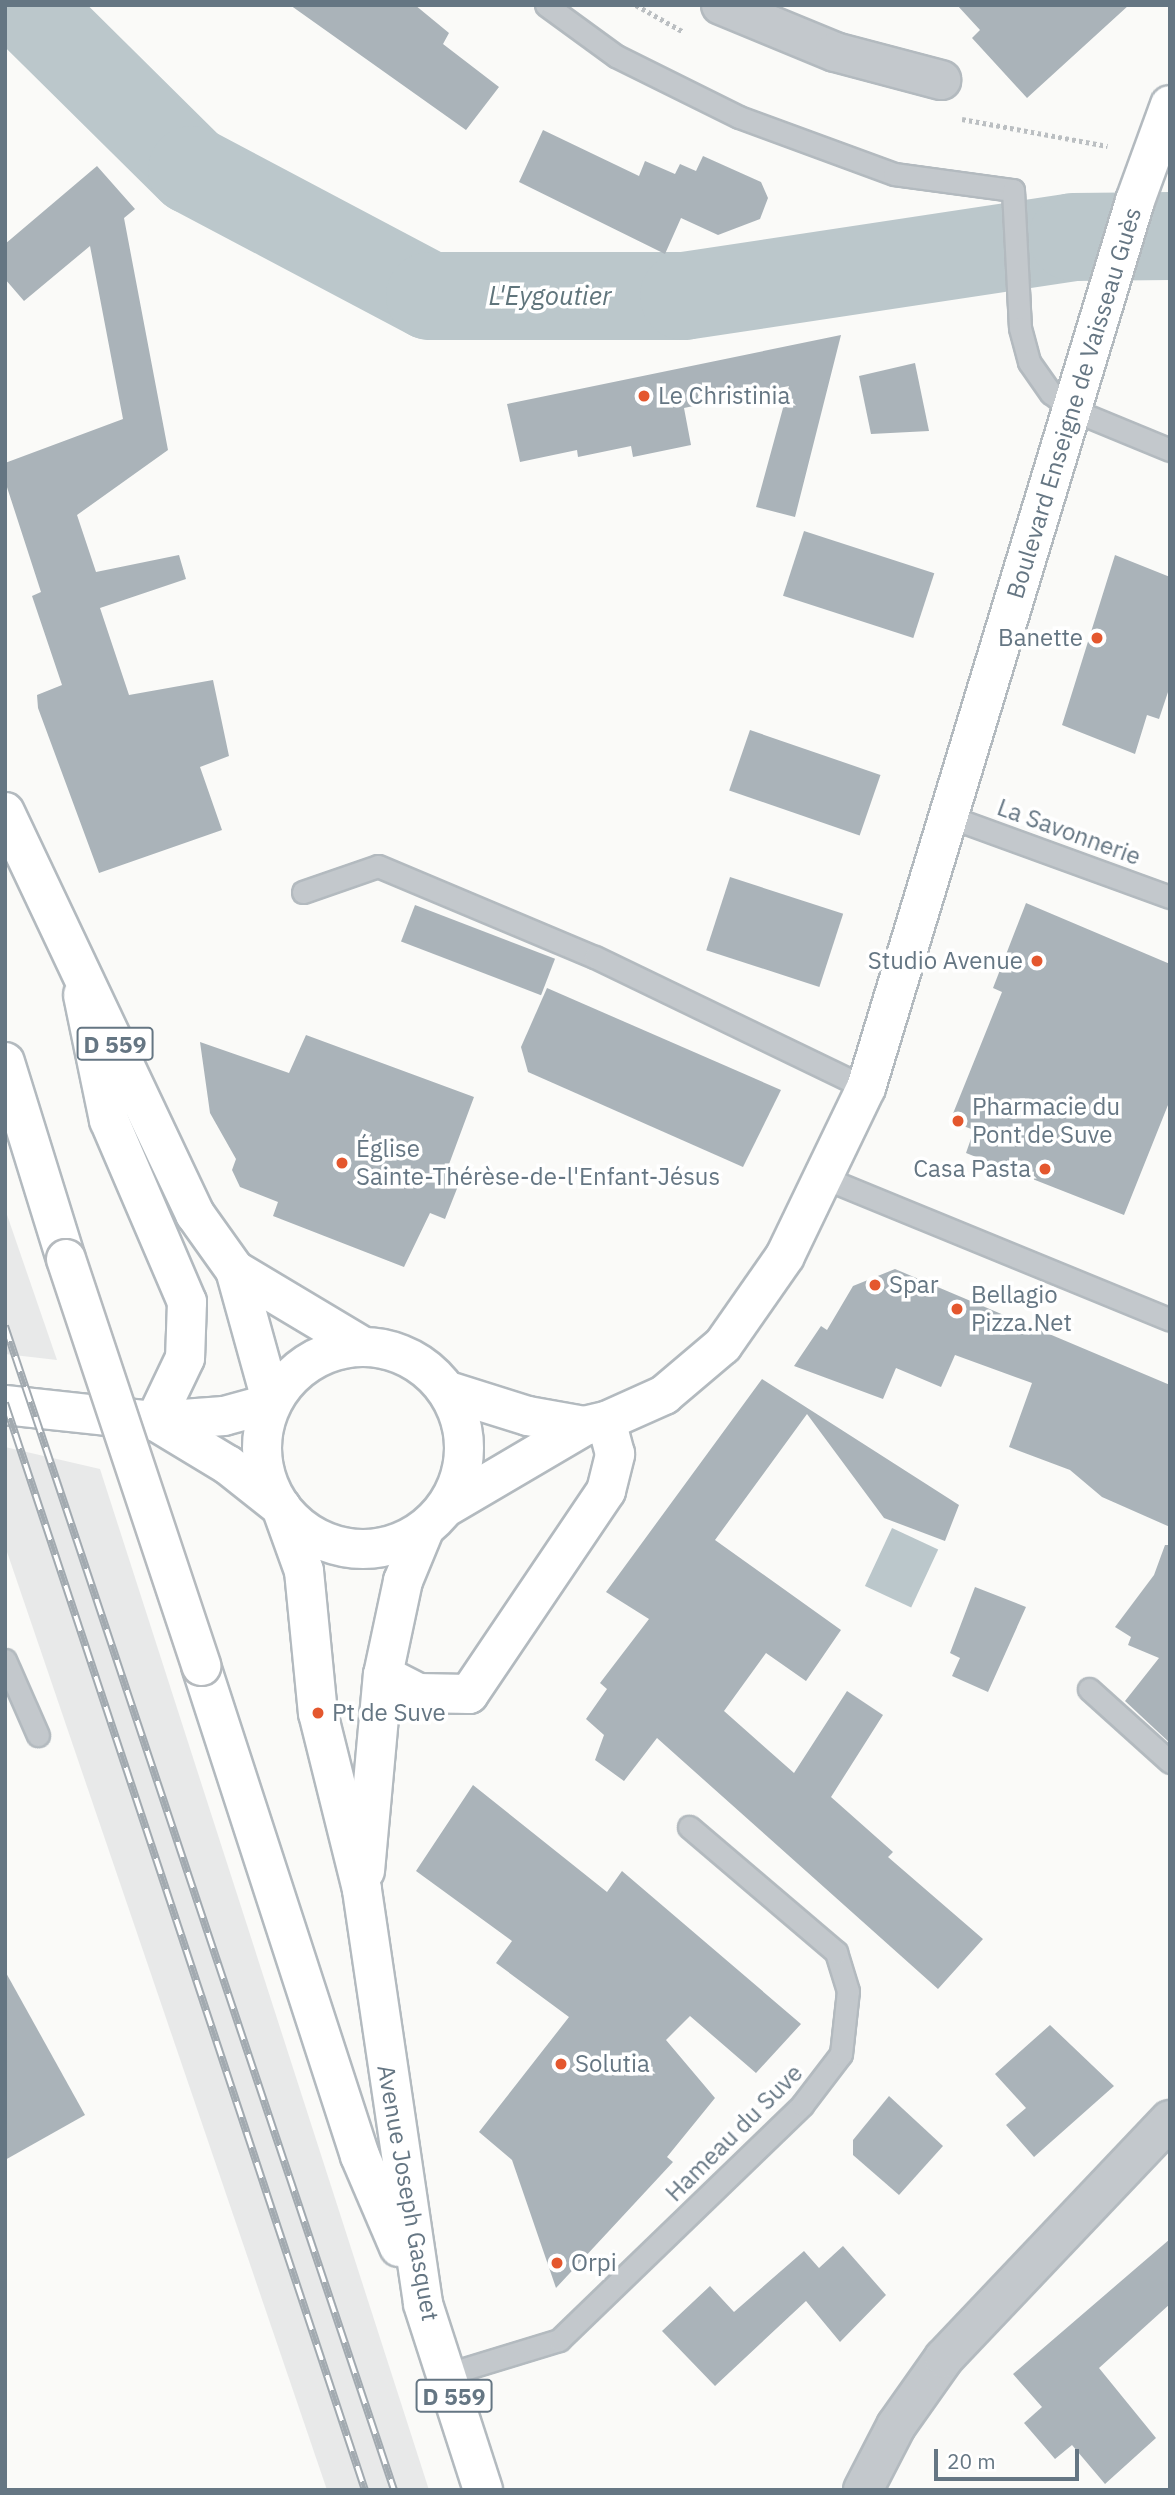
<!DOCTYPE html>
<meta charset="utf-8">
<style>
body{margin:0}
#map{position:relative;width:1175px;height:2495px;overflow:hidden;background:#fafaf8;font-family:"IBM Plex Sans",sans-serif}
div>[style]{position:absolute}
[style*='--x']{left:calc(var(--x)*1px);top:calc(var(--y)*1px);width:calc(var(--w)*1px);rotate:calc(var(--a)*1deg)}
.built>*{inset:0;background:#e8e9e9}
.water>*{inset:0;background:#bbc7cb;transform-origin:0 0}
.river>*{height:88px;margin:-44px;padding:0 44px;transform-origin:44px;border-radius:44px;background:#bbc7cb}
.building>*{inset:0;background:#aab3b9;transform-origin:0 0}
.path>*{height:4.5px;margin-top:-2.25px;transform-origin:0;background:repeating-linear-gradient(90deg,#bbbfc2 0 3.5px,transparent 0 7px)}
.roads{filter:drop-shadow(2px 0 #b3babf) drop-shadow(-2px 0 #b3babf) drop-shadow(0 2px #b3babf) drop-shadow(0 -2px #b3babf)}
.lane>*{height:21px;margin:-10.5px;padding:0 10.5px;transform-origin:10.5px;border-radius:10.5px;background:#c3c8cc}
.street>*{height:38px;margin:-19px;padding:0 19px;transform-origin:19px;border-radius:19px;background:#c3c8cc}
.secondary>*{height:38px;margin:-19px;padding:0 19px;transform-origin:19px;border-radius:19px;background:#fff}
.primary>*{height:38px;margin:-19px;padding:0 19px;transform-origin:19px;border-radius:19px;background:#fff}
.primary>.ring{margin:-19px;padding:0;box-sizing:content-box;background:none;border:38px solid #fff;border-radius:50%}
.rail>*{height:8px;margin-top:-4px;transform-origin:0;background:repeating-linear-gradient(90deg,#fff 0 16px,#a2aab0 0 32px);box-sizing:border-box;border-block:2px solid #a2aab0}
.bridges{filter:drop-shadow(2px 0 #b5babe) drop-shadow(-2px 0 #b5babe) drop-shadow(0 2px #b5babe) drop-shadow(0 -2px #b5babe)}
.primary-bridge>*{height:38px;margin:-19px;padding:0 19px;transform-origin:19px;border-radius:19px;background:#fff}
.dots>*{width:19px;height:19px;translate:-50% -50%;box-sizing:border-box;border:4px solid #fff;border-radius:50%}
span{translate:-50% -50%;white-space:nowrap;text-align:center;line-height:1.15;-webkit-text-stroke:7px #fff;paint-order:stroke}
.shield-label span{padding:2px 5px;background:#fff;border:2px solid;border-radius:5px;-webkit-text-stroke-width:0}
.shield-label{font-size:23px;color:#657683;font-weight:700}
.poi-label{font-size:24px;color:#657683}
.left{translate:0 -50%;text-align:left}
.right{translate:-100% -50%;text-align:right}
.street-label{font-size:24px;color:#657683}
.water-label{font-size:26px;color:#60757c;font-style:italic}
.frame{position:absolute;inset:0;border:7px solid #657683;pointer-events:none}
.scale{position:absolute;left:934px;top:2449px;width:145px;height:32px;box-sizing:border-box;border:4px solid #657683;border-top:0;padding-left:9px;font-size:21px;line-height:24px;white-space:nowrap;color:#657683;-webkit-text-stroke:5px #fff;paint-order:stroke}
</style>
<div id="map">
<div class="built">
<div style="clip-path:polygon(5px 1209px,57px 1360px,5px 1354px)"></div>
<div style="clip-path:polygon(5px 1447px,100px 1469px,429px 2490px,327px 2490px,5px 1546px)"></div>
</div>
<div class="water">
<div style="left:892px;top:1528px;width:51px;height:64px;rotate:25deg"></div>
</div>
<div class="river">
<div style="--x:25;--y:5;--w:235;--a:44.7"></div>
<div style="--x:192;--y:170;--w:269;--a:27.9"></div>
<div style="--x:430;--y:296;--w:254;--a:0"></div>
<div style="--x:684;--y:296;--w:393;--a:-8.6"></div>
<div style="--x:1073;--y:237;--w:97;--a:-0.6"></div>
</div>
<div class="building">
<div style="clip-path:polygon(290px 5px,415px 5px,449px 33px,443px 44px,499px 87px,466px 130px)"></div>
<div style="clip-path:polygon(957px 5px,1129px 5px,1027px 98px,972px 38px,980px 30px)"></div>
<div style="clip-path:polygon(543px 130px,639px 176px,645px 161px,675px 174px,680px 164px,696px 171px,703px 156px,761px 182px,768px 198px,760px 219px,718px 235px,681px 218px,665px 254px,519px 182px)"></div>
<div style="clip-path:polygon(97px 166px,135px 209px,124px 218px,168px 450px,77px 515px,96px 572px,179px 555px,186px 579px,100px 608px,129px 695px,213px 680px,229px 756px,200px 767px,222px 830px,99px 873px,38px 708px,37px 695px,62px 685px,32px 596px,41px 592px,5px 481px,5px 463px,123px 419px,90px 246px,24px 301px,5px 279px,5px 244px)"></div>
<div style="clip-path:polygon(841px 335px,795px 517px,756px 507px,789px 386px,684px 408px,691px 445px,633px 457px,631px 446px,578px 457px,577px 450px,520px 462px,507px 404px)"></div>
<div style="clip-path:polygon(915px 363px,929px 431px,871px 434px,859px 376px)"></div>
<div style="left:804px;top:531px;width:137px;height:68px;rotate:18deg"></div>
<div style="clip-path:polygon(1115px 555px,1170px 577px,1170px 686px,1159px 719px,1147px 715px,1135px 754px,1062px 725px)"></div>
<div style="left:750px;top:730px;width:138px;height:64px;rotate:19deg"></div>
<div style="left:730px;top:877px;width:119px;height:77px;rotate:18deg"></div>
<div style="clip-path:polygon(1026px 903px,1170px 964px,1170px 1100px,1124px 1215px,966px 1153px,974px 1130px,950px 1121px,1002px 992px,993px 988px)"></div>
<div style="left:415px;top:905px;width:150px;height:39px;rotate:21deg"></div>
<div style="clip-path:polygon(547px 988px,781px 1090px,743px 1167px,528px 1072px,521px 1047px)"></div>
<div style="clip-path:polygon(306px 1035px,474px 1097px,445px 1175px,460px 1181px,445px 1219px,430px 1213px,404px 1267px,273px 1216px,278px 1202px,240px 1187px,232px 1170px,236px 1159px,210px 1113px,200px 1042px,289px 1073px)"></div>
<div style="clip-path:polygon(895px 1269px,1170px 1385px,1170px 1527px,1102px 1497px,1070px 1470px,1009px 1447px,1032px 1383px,955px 1355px,941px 1387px,896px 1368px,883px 1399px,794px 1366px,821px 1326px,827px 1330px,853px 1286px)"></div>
<div style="clip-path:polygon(762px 1379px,959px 1505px,945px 1541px,884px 1518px,807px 1414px,715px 1540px,841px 1630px,806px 1681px,766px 1653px,724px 1711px,794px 1773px,847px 1691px,883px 1715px,831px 1797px,893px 1852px,888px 1857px,983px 1939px,938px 1989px,657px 1738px,624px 1781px,595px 1760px,604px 1735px,586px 1719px,607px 1689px,600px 1683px,649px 1619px,606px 1592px)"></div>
<div style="clip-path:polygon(1165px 1545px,1170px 1545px,1170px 1743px,1125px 1701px,1159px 1658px,1128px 1645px,1131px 1637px,1115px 1627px,1154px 1575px)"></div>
<div style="clip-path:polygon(975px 1587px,1026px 1607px,988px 1692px,952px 1676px,960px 1658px,950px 1653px)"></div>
<div style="clip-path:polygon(473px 1785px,607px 1892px,622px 1871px,801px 2024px,756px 2073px,690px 2016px,666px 2040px,715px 2098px,667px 2157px,673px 2162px,556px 2288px,512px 2160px,479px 2132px,569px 2017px,496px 1963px,512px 1941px,416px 1871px)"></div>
<div style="clip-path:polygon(5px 1971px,85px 2115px,5px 2160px)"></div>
<div style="clip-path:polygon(1050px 2025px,1114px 2086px,1034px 2157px,1006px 2125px,1026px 2108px,995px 2074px)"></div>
<div style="clip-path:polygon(889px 2096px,943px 2146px,899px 2195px,853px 2155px,853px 2140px)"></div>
<div style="clip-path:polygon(1170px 2239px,1170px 2304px,1099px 2368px,1156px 2438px,1105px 2484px,1072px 2445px,1055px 2459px,1024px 2423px,1042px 2407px,1013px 2374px)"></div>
<div style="clip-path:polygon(843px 2246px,886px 2295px,840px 2342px,806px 2301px,715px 2386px,662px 2331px,710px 2286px,734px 2312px,804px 2251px,819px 2268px)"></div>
</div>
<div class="path">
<div style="--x:636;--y:5;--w:55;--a:29.4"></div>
<div style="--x:962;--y:119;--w:148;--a:10.5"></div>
</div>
<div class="roads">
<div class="lane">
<div style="--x:546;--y:5;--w:87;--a:36.1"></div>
<div style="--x:616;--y:56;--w:137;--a:26.4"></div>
<div style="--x:739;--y:117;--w:165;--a:20.2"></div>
<div style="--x:894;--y:174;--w:120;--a:7.7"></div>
<div style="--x:1013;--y:190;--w:138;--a:87.1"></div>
<div style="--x:1020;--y:328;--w:35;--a:75"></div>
<div style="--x:1029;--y:362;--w:38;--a:55"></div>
<div style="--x:1051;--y:393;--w:28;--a:38"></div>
<div style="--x:1073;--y:410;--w:105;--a:22.4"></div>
<div style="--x:950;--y:817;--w:234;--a:20"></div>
<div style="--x:303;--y:892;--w:79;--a:-19.1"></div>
<div style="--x:378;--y:866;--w:235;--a:22.8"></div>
<div style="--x:595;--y:957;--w:301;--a:25.8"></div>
<div style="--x:827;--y:1179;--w:371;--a:22.3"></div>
<div style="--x:5;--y:1660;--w:82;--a:66.3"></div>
<div style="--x:1089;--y:1689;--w:109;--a:42"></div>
<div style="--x:448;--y:2374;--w:116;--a:-17"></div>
<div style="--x:559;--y:2340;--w:338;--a:-44"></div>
<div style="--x:802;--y:2105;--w:64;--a:-52.6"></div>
<div style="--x:841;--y:2054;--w:63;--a:-83.7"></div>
<div style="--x:848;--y:1991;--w:41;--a:-107.1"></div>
<div style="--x:836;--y:1952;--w:193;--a:-139.6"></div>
</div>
<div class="street">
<div style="--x:721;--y:5;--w:123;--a:22.4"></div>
<div style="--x:835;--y:52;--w:110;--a:14.8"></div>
<div style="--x:863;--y:2490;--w:72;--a:-62.7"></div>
<div style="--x:896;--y:2426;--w:83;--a:-54.8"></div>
<div style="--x:944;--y:2358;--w:328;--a:-46.5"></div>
</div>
<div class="secondary">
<div style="--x:83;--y:995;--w:128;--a:78.3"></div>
<div style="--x:109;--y:1120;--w:198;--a:66.8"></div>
<div style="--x:187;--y:1302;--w:56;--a:92"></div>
<div style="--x:185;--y:1358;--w:70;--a:115.5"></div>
<div style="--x:448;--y:1391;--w:84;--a:17.4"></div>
<div style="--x:528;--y:1416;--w:57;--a:10.1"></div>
<div style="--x:584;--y:1426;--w:23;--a:-13"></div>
<div style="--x:606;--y:1421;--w:64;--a:-24.1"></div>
<div style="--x:664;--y:1395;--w:77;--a:-40.3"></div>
<div style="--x:723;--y:1345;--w:108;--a:-55.1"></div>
<div style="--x:785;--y:1256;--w:187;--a:-64.3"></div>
<div style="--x:866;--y:1088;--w:927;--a:-73.13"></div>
<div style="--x:1135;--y:201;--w:102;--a:-70"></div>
<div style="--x:5;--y:1405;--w:151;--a:6.1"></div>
<div style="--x:155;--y:1421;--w:69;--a:-4.1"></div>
<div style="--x:224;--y:1416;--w:50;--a:-15.2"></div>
<div style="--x:155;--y:1421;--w:85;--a:31.1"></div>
<div style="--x:228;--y:1465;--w:68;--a:38.4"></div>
<div style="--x:445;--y:1508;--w:161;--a:-30.5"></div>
<div style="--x:383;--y:1675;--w:39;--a:27"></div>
<div style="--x:418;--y:1693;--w:51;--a:1.1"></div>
<div style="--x:469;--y:1694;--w:245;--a:-56"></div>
<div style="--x:606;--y:1491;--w:38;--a:-76"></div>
<div style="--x:615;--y:1454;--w:34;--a:-105"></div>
</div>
<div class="primary">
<div style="--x:5;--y:812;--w:445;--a:64.7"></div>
<div style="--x:195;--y:1214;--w:69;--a:54.5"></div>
<div style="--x:235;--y:1270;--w:138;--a:74.5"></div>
<div style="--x:5;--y:1062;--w:206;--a:72.8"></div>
<div style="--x:235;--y:1270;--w:148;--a:30.9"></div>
<div class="ring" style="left:262px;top:1347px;width:164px;height:164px"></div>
<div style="--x:281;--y:1507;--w:68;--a:70.2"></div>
<div style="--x:304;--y:1571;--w:143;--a:84.4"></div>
<div style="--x:318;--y:1713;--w:182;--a:76"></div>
<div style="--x:362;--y:1890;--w:418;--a:81.6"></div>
<div style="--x:423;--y:2304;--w:195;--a:72.1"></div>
<div style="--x:201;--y:1666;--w:515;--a:72.02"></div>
<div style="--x:360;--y:2156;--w:99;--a:66.8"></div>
<div style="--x:365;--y:1871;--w:197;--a:-84.8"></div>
<div style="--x:383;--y:1675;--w:96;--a:-78"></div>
<div style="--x:403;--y:1581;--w:55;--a:-67.6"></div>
</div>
</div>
<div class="rail">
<div style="--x:5;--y:1326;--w:1227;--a:71.52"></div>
<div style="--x:5;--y:1403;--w:1145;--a:71.68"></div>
</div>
<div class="bridges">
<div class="primary-bridge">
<div style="--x:66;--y:1259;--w:429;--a:71.6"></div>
</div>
</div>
<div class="dots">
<div style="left:644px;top:396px;background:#e4572e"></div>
<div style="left:1097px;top:638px;background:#e4572e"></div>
<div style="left:1037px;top:961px;background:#e4572e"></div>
<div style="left:958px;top:1121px;background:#e4572e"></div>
<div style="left:342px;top:1163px;background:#e4572e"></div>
<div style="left:1045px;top:1169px;background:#e4572e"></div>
<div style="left:875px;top:1285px;background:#e4572e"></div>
<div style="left:957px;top:1309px;background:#e4572e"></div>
<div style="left:318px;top:1713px;background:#e4572e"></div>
<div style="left:561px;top:2064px;background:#e4572e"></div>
<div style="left:557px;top:2263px;background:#e4572e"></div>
</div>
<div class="shield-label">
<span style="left:115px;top:1044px">D 559</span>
<span style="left:454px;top:2396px">D 559</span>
</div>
<div class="poi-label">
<span class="left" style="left:658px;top:396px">Le Christinia</span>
<span class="right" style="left:1083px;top:638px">Banette</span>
<span class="right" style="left:1023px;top:961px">Studio Avenue</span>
<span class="left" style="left:972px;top:1121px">Pharmacie du<br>Pont de Suve</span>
<span class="left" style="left:356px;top:1163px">Église<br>Sainte-Thérèse-de-l'Enfant-Jésus</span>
<span class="right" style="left:1031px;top:1169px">Casa Pasta</span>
<span class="left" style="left:889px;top:1285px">Spar</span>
<span class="left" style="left:971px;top:1309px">Bellagio<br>Pizza.Net</span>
<span class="left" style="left:332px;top:1713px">Pt de Suve</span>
<span class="left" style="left:575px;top:2064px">Solutia</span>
<span class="left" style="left:571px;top:2263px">Orpi</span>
</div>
<div class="street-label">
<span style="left:1074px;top:403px;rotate:-73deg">Boulevard Enseigne de Vaisseau Guès</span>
<span style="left:1069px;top:832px;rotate:20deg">La Savonnerie</span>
<span style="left:734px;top:2133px;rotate:-45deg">Hameau du Suve</span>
<span style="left:408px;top:2193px;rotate:80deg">Avenue Joseph Gasquet</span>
</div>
<div class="water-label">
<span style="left:550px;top:296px">L'Eygoutier</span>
</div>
<div class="frame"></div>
<div class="scale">20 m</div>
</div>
